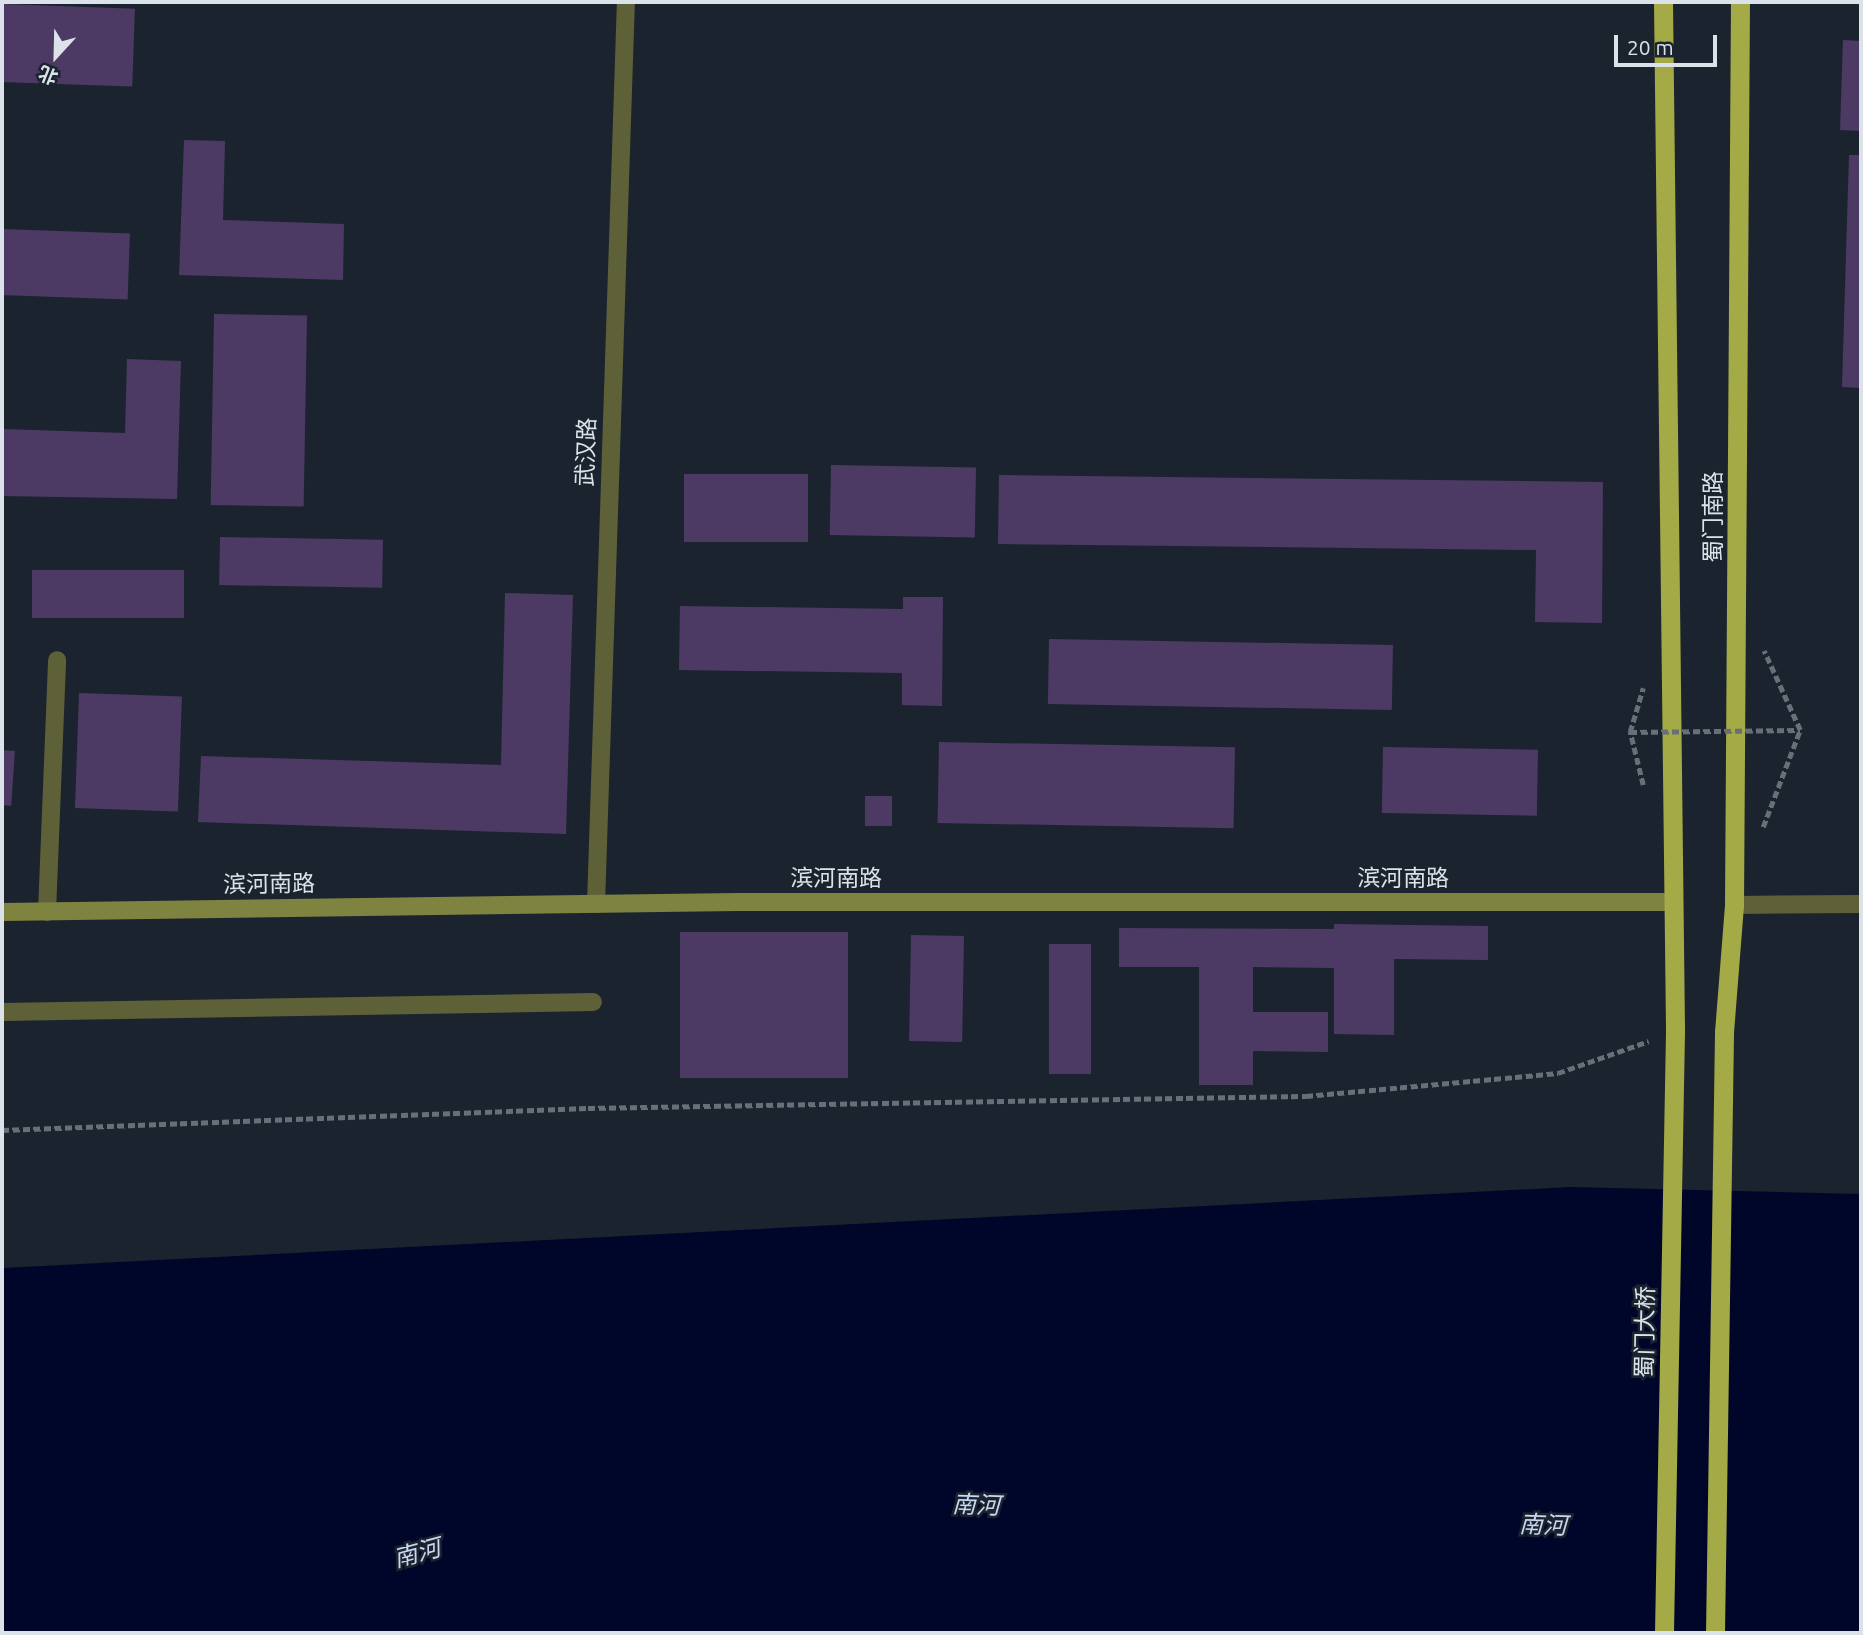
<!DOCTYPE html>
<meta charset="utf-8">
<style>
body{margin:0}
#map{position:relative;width:1863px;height:1635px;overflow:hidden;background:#1b242e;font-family:Ubuntu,"Noto Sans SC",sans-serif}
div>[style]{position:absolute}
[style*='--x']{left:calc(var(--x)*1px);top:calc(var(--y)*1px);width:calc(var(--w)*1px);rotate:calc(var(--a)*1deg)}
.water>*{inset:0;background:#000629}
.building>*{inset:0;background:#4d3a64;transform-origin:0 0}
.path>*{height:4.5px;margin-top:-2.25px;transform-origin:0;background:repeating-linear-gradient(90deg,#677078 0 7px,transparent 0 10.5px)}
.service>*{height:18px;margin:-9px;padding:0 9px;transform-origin:9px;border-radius:9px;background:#5e6138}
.pedestrian>*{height:18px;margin:-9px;padding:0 9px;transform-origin:9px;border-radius:9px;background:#5e6138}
.tertiary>*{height:18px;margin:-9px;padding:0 9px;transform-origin:9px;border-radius:9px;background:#5e6138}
.secondary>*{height:18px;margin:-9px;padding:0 9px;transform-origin:9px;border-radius:9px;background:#7f8340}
.trunk>*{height:19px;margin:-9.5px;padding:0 9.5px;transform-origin:9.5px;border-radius:9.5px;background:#a4aa46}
.path-bridge>*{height:4.5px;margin-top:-2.25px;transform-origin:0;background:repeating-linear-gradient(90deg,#677078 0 7px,transparent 0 10.5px)}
span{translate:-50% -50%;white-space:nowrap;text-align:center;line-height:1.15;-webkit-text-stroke:5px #1b242e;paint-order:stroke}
.street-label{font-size:23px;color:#dbe2e9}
.water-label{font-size:24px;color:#c8d8f3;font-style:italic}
.frame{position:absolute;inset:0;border:4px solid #dbe2e9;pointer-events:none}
.north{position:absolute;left:21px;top:21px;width:70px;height:70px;-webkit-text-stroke:5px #1b242e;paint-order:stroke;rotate:202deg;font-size:19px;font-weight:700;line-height:28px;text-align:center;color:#dbe2e9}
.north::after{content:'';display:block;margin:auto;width:24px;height:32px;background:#dbe2e9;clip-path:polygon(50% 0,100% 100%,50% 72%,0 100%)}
.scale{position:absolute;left:1614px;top:35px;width:103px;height:32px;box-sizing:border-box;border:4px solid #dbe2e9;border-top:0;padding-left:9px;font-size:21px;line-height:24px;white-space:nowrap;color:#dbe2e9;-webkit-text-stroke:5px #1b242e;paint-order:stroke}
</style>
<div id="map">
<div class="water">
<div style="clip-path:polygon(1571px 1187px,1861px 1194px,1861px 1633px,2px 1633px,2px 1268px)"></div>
</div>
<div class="building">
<div style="left:2px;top:4px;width:133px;height:78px;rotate:2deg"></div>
<div style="clip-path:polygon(1843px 40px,1861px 41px,1861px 131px,1840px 130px)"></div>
<div style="clip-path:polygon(184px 140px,225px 141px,223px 220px,344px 224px,343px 280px,179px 275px)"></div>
<div style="clip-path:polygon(1849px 155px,1861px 155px,1861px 388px,1842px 387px)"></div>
<div style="left:2px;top:229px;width:128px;height:66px;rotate:2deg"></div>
<div style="left:214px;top:314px;width:93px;height:191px;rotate:1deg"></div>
<div style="clip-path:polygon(127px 359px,181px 361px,177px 499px,2px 496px,2px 429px,125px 433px)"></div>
<div style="left:831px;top:465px;width:145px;height:70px;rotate:1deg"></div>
<div style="left:684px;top:474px;width:124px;height:68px"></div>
<div style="clip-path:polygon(999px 475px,1603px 482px,1602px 623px,1535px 622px,1536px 550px,998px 544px)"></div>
<div style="left:220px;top:537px;width:163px;height:48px;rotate:1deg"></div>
<div style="left:32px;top:570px;width:152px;height:48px"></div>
<div style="clip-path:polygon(505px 593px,573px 595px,566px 834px,198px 822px,201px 756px,501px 765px)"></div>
<div style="clip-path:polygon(903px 597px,943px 597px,942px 706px,902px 705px,902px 673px,679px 670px,680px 606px,903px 609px)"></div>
<div style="left:1049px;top:639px;width:344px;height:65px;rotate:1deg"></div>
<div style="left:79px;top:693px;width:103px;height:115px;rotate:2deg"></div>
<div style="left:939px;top:742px;width:296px;height:81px;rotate:1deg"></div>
<div style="left:1383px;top:747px;width:155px;height:66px;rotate:1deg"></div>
<div style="left:2px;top:750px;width:13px;height:55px;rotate:4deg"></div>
<div style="left:865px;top:796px;width:27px;height:30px"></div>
<div style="clip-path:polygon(1334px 924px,1488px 926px,1488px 960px,1394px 959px,1394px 1035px,1334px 1034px,1334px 968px,1253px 967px,1253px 1012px,1328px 1012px,1328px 1052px,1253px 1051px,1253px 1085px,1199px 1085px,1199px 967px,1119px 967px,1119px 928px,1334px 929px)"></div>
<div style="left:680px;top:932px;width:168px;height:146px"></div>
<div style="left:911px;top:935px;width:53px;height:106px;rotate:1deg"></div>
<div style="left:1049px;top:944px;width:42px;height:130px"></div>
</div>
<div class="path">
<div style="--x:1643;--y:785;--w:55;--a:-103.8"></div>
<div style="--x:1630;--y:732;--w:46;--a:-73.5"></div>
<div style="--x:1763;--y:827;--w:104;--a:-69.1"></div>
<div style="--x:1800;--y:730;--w:87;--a:-114.5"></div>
<div style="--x:2;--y:1130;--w:586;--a:-2.15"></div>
<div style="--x:588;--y:1108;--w:718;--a:-0.96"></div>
<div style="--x:1306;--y:1096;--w:253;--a:-5.2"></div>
<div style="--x:1558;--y:1073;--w:96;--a:-19.4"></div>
</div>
<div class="service">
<div style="--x:47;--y:912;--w:252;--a:-87.7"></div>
</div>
<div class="pedestrian">
<div style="--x:2;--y:1012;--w:591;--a:-0.97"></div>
</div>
<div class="tertiary">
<div style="--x:596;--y:904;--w:902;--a:-88.1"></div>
<div style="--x:1734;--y:905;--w:127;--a:-0.5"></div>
</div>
<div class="secondary">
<div style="--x:2;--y:912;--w:735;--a:-0.78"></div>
<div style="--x:737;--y:902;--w:934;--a:0"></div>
</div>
<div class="trunk">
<div style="--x:1663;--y:2;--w:1030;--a:89.33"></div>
<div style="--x:1675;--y:1032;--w:601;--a:91.05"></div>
<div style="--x:1715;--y:1633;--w:601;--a:-89.14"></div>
<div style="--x:1724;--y:1032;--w:127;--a:-85.5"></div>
<div style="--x:1734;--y:905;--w:903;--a:-89.62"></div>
</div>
<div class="path-bridge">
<div style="--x:1630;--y:732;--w:170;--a:-0.7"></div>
</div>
<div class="street-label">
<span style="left:586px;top:452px;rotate:-88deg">武汉路</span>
<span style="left:1713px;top:517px;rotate:-90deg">蜀门南路</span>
<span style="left:836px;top:878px">滨河南路</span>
<span style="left:1403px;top:878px">滨河南路</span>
<span style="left:269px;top:884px;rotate:-1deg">滨河南路</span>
<span style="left:1645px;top:1332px;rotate:-89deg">蜀门大桥</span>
</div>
<div class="water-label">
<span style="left:976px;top:1505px;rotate:2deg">南河</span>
<span style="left:1543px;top:1525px;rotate:2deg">南河</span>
<span style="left:417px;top:1553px;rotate:-15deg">南河</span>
</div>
<div class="frame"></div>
<div class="north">北</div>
<div class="scale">20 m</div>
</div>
